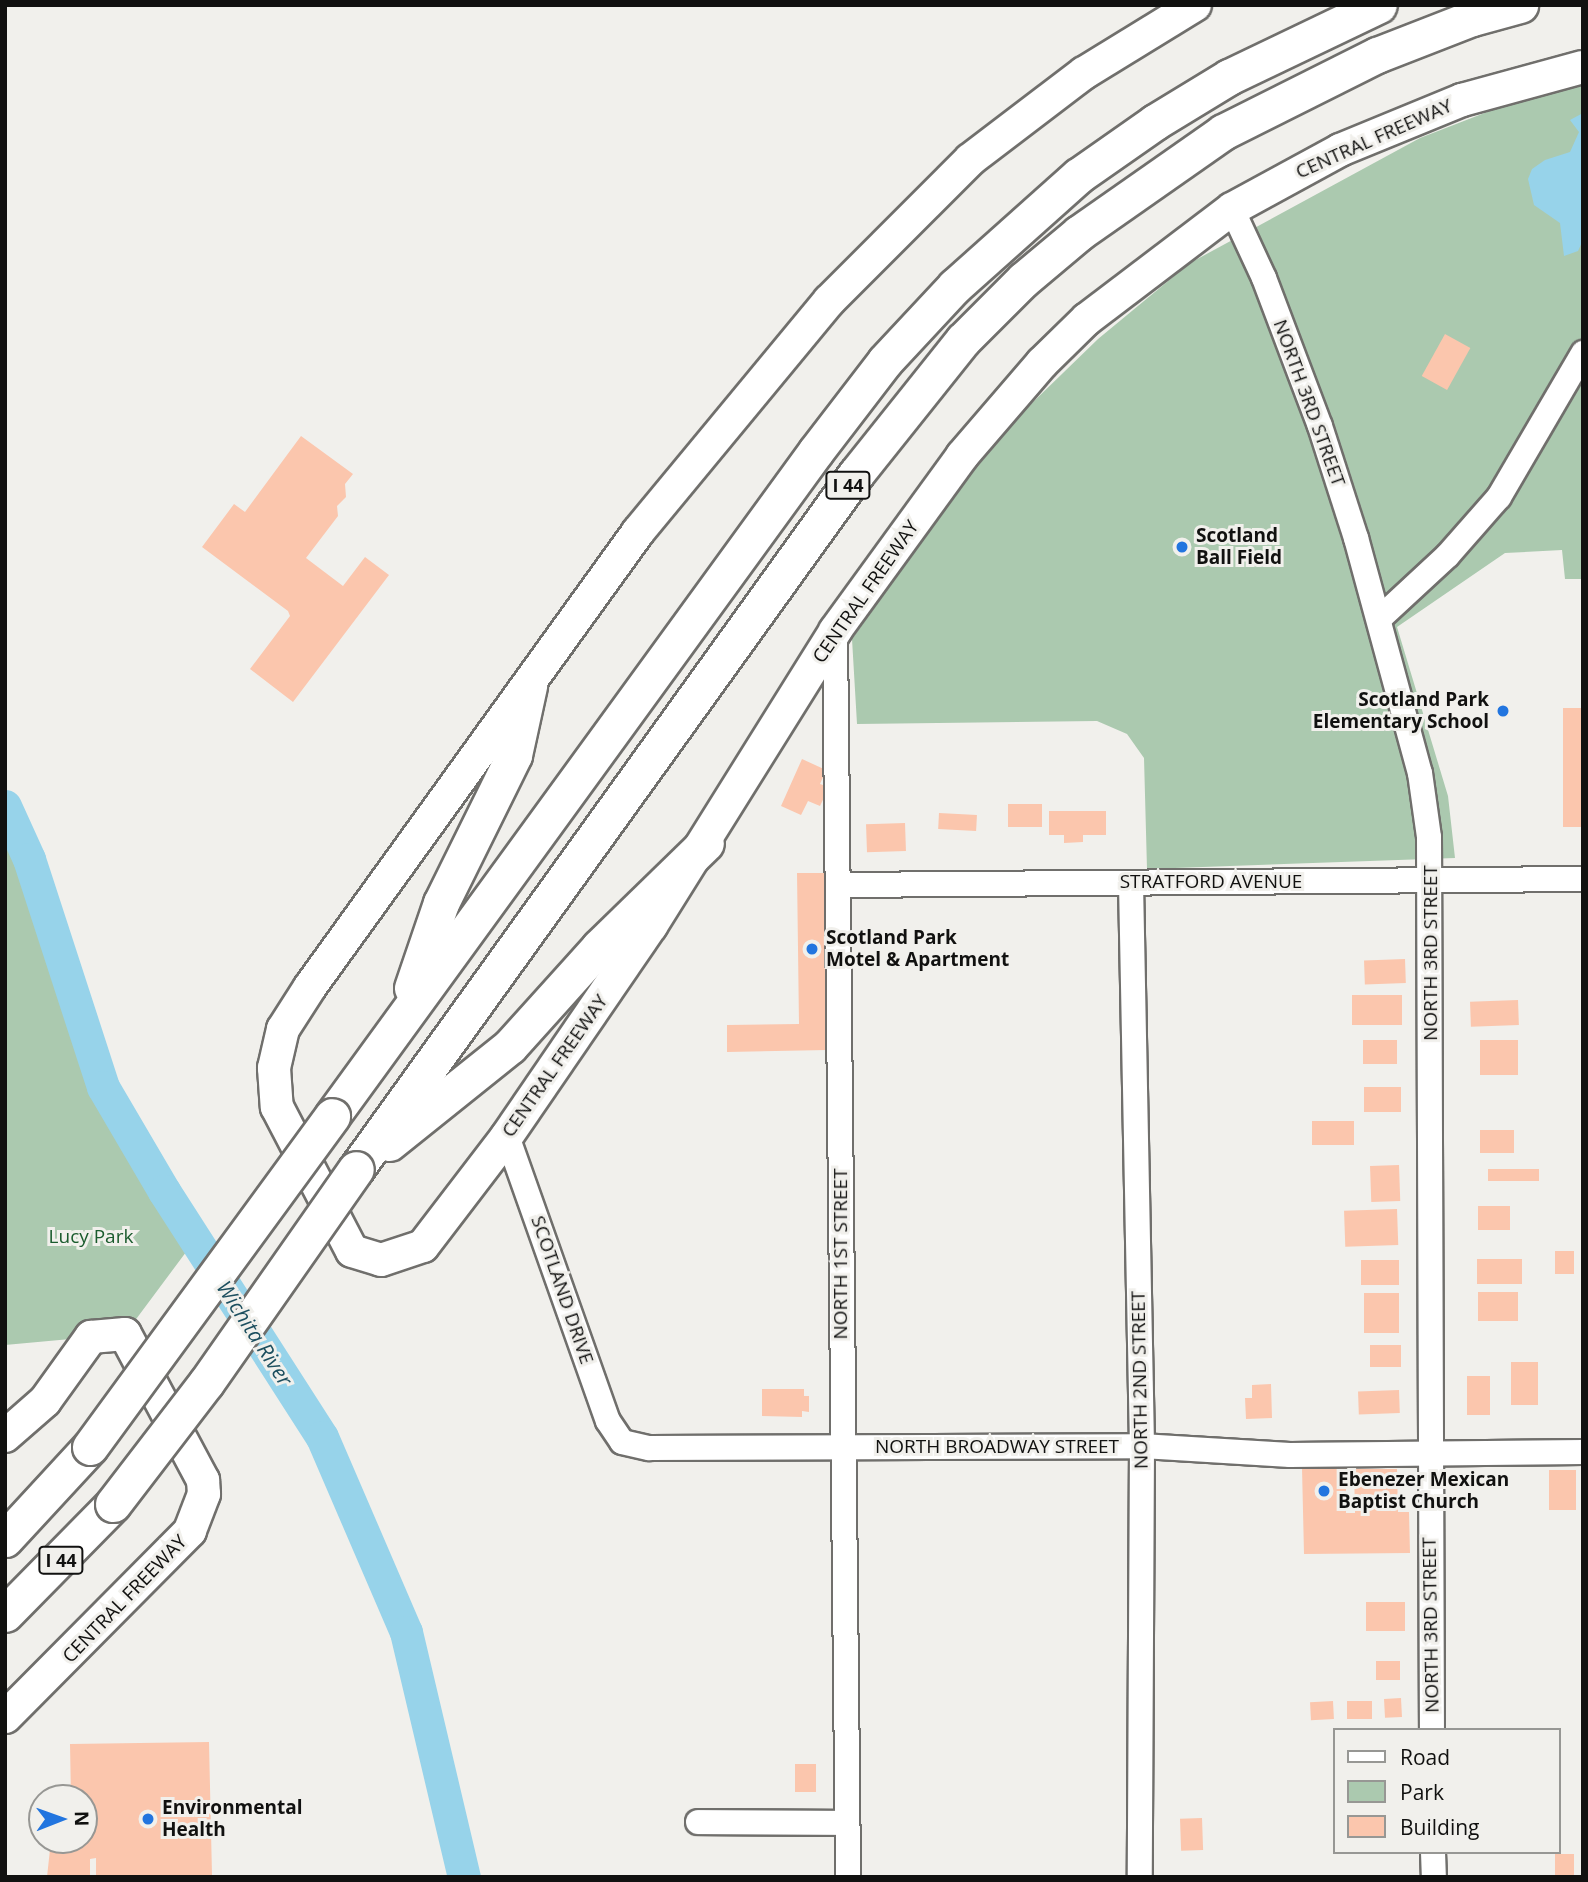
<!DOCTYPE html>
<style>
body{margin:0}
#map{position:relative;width:1588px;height:1882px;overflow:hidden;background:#f1f0ec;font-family:"Open Sans",sans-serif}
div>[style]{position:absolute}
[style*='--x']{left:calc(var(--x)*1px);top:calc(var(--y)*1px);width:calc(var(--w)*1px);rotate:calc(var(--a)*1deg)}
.green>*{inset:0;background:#abc9af}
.water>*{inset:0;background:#97d3ea}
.river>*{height:33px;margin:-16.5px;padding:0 16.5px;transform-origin:16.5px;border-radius:16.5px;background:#97d3ea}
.building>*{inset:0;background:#fbc6ad;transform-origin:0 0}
.roads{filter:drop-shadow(2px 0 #706f6c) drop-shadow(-2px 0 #706f6c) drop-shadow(0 2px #706f6c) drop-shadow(0 -2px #706f6c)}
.minor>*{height:24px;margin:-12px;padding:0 12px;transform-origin:12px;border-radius:12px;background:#fff}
.major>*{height:32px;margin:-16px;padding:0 16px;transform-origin:16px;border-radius:16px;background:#fff}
.highway>*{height:35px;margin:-17.5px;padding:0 17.5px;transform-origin:17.5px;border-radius:17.5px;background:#fff}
.bridges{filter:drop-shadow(2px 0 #706f6c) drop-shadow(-2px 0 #706f6c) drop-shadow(0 2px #706f6c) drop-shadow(0 -2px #706f6c)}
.highway-bridge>*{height:35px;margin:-17.5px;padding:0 17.5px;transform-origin:17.5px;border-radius:17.5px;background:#fff}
.dots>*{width:19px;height:19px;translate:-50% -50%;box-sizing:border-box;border:4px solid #f1f0ec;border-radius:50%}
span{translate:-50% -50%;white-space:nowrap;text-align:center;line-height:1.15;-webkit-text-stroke:6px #f1f0ec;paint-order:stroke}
.shield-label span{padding:2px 5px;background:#f1f0ec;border:2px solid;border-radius:5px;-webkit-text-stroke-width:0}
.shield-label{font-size:18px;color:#111110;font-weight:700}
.street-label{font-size:19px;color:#111110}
.poi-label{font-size:19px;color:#111110;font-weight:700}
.left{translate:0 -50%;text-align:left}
.right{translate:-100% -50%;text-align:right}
.park-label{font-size:19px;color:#1a5b2d}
.water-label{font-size:21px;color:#1d4f5f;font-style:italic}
.frame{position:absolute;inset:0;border:7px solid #111110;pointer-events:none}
.legend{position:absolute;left:1333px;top:1728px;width:228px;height:126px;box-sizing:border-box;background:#f1f0ec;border:2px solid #979794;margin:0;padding:9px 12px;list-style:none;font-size:21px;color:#111110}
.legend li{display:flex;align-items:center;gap:14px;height:35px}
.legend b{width:35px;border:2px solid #979794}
.north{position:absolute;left:28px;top:1784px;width:70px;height:70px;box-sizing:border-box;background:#f1f0ec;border:2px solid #979794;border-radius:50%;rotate:89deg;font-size:19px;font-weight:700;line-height:28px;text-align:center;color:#111110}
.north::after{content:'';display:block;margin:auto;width:24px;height:32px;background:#2275df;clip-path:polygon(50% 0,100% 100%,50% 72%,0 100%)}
</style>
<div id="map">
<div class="green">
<div style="clip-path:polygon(1583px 86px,1583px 579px,1565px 579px,1562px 550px,1505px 553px,1397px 627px,1448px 796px,1455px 858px,1147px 869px,1144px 758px,1127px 734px,1097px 721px,857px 724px,852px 639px,959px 488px,1030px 405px,1098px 339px,1190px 263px,1420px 138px,1518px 100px)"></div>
<div style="clip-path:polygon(5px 806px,29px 859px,103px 1087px,195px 1240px,125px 1334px,5px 1345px)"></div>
</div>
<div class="water">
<div style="clip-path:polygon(1583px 113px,1583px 240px,1578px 251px,1564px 256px,1560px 223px,1534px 205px,1528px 179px,1532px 169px,1545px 160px,1570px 152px,1579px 132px,1570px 120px)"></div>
</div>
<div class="river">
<div style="--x:5;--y:806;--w:58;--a:65.6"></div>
<div style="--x:29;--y:859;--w:240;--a:72"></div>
<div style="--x:103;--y:1087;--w:121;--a:59.6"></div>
<div style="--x:164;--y:1191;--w:292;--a:57.3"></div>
<div style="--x:322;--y:1437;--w:212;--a:66.7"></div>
<div style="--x:406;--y:1632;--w:252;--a:76.7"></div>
</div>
<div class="building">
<div style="left:1445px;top:334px;width:29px;height:48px;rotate:29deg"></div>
<div style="clip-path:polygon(301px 436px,353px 474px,345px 484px,346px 497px,337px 506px,338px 516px,306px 558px,343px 586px,365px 557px,389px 575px,293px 702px,250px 669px,290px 616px,288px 611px,202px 547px,234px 504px,245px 512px)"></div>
<div style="left:1563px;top:708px;width:20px;height:119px"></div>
<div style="clip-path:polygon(802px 759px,826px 770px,820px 784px,829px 787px,820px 806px,808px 801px,801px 815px,781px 806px)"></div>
<div style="left:1008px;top:804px;width:34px;height:23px"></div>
<div style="clip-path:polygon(1049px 811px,1106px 811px,1106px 835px,1083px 835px,1083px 842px,1064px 843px,1064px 835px,1049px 835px)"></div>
<div style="left:939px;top:813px;width:38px;height:16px;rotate:3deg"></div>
<div style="left:905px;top:823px;width:28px;height:39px;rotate:88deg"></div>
<div style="clip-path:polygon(797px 873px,824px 873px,827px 1050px,727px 1052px,727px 1025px,799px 1024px)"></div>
<div style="left:1405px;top:959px;width:24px;height:41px;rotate:88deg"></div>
<div style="left:1402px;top:995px;width:30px;height:50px;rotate:90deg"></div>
<div style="left:1518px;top:1000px;width:25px;height:48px;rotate:88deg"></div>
<div style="left:1363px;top:1040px;width:34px;height:24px"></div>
<div style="left:1518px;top:1040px;width:35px;height:38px;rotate:90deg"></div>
<div style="left:1364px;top:1087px;width:37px;height:25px"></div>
<div style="left:1354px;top:1121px;width:24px;height:42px;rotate:90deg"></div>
<div style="left:1480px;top:1130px;width:34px;height:23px"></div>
<div style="left:1399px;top:1165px;width:36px;height:29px;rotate:88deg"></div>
<div style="left:1539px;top:1169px;width:12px;height:51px;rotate:90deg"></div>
<div style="left:1478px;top:1206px;width:32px;height:24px"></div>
<div style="left:1397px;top:1209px;width:36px;height:53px;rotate:88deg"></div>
<div style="left:1574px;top:1251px;width:23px;height:19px;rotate:90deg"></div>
<div style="left:1477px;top:1259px;width:45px;height:25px"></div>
<div style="left:1361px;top:1260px;width:38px;height:25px"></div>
<div style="left:1518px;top:1292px;width:29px;height:40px;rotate:90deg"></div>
<div style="left:1364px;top:1293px;width:35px;height:40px"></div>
<div style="left:1401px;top:1345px;width:22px;height:31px;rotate:90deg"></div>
<div style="left:1511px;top:1362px;width:27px;height:43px"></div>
<div style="left:1467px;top:1376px;width:23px;height:39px"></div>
<div style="clip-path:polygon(1271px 1384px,1272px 1418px,1246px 1419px,1245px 1398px,1252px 1398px,1252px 1385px)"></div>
<div style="clip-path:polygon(762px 1389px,804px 1389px,804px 1396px,809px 1396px,809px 1412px,802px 1411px,802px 1417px,762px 1416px)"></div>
<div style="left:1399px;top:1390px;width:23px;height:41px;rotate:88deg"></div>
<div style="clip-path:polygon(1302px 1468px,1346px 1468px,1346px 1513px,1355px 1513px,1354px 1469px,1397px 1469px,1398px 1512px,1409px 1512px,1410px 1553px,1304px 1554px)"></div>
<div style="left:1576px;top:1470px;width:40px;height:27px;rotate:90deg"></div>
<div style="left:1366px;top:1602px;width:39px;height:29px"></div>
<div style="left:1376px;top:1661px;width:24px;height:19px"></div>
<div style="left:1401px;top:1698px;width:19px;height:17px;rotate:87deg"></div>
<div style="left:1333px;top:1701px;width:18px;height:23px;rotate:87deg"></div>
<div style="left:1347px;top:1701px;width:25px;height:18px"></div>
<div style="clip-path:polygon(209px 1742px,212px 1875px,96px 1877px,96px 1858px,90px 1859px,90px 1877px,47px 1877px,51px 1840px,84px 1840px,84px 1798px,71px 1798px,70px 1744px)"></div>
<div style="left:795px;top:1764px;width:21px;height:28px"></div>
<div style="left:1202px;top:1818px;width:32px;height:22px;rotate:88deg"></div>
<div style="left:1574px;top:1854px;width:23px;height:19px;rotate:90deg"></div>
</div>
<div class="roads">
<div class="minor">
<div style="--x:1232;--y:209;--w:76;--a:65.1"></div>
<div style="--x:1264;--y:278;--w:158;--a:69.3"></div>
<div style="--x:1320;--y:426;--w:118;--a:72.2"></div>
<div style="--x:1356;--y:538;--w:244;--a:74.8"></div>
<div style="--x:1420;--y:773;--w:65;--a:82"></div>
<div style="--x:1429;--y:837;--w:893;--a:89.81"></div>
<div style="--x:1379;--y:619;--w:94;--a:-42.8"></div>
<div style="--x:1448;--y:555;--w:77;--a:-48.7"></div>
<div style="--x:1499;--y:497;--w:167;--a:-59.7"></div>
<div style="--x:835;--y:631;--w:1246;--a:89.4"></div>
<div style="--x:1131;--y:883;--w:563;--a:88.88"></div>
<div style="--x:1142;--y:1446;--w:431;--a:90.3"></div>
<div style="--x:839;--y:885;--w:744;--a:-0.46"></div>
<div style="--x:507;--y:1136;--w:302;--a:70.5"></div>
<div style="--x:608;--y:1421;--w:25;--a:56"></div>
<div style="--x:622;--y:1442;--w:28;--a:13"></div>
<div style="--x:649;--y:1448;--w:493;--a:-0.2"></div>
<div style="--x:1142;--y:1446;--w:148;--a:3.5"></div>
<div style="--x:1290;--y:1455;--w:293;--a:-0.6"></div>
<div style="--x:698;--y:1822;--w:149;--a:0.4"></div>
<div style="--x:1433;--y:1852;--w:25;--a:88"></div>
</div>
<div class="major">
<div style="--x:1195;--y:5;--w:130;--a:148.5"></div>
<div style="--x:1084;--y:73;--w:143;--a:142.7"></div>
<div style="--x:970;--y:160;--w:199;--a:135"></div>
<div style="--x:829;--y:301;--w:300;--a:129.6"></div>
<div style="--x:638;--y:532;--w:561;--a:125.79"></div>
<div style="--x:310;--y:987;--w:50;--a:122.7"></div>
<div style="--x:283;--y:1029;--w:40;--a:103"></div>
<div style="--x:274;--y:1068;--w:39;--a:86"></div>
<div style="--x:277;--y:1107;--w:162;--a:62.5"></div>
<div style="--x:352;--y:1251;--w:30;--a:17"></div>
<div style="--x:381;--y:1260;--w:44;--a:-18.4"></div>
<div style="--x:423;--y:1246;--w:138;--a:-52.6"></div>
<div style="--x:507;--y:1136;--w:255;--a:-55.6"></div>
<div style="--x:651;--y:926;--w:348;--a:-58"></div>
<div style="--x:835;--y:631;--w:216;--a:-54"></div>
<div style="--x:962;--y:456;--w:123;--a:-49.3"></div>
<div style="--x:1042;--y:363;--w:63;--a:-44.4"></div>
<div style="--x:1087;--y:319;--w:182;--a:-37.2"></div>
<div style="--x:1232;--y:209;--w:123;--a:-28.6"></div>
<div style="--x:1340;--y:150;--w:132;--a:-22.3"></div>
<div style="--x:1462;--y:100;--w:125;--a:-15.3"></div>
<div style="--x:5;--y:1436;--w:53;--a:-41.2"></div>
<div style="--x:45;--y:1401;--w:79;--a:-54.3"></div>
<div style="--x:91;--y:1337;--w:34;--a:-5"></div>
<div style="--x:125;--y:1334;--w:166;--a:61.9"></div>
<div style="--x:203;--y:1480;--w:14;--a:86"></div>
<div style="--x:204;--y:1494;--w:40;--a:111"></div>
<div style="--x:190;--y:1531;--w:262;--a:134.8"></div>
</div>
<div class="highway">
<div style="--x:412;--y:988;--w:90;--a:-71.2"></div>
<div style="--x:441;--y:903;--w:165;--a:-63.7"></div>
<div style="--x:514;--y:755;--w:71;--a:-77.7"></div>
<div style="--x:332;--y:1116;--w:822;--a:-53.95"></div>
<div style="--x:816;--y:451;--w:113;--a:-52.5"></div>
<div style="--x:885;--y:361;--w:103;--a:-47"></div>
<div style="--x:955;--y:286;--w:165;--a:-41.8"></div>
<div style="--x:1078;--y:176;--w:94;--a:-35"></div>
<div style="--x:1155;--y:122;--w:87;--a:-31.3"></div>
<div style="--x:1229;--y:77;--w:166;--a:-25.6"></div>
<div style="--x:389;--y:1143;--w:155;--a:-38.7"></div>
<div style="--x:510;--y:1046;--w:133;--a:-48"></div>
<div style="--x:599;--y:947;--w:149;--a:-44.2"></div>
<div style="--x:356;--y:1169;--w:856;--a:-54.27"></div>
<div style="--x:856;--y:474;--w:171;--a:-51.4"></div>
<div style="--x:963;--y:340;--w:85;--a:-45"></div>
<div style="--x:1023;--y:280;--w:73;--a:-40"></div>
<div style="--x:1079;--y:233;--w:176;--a:-35"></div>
<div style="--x:1223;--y:132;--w:172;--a:-26.6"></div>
<div style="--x:1377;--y:55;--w:102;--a:-21.3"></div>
<div style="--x:1472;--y:18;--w:50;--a:-15.2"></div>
<div style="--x:5;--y:1539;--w:125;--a:-47.3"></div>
<div style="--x:5;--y:1614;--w:154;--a:-45.5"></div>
</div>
</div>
<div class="bridges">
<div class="highway-bridge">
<div style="--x:90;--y:1447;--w:410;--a:-53.8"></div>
<div style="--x:113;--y:1504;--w:153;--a:-52.5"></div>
<div style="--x:206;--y:1383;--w:261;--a:-55"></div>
</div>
</div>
<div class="dots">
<div style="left:1182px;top:547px;background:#2275df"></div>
<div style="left:1503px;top:711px;background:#2275df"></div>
<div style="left:812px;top:949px;background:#2275df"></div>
<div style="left:1324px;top:1491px;background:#2275df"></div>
<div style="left:148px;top:1819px;background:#2275df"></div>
</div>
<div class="shield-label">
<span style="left:848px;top:485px">I 44</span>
<span style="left:61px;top:1560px">I 44</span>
</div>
<div class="street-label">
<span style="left:1374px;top:139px;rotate:-24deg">CENTRAL FREEWAY</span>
<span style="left:1309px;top:403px;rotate:70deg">NORTH 3RD STREET</span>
<span style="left:866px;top:592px;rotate:-55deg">CENTRAL FREEWAY</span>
<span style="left:1211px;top:882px">STRATFORD AVENUE</span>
<span style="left:1431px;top:953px;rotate:-90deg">NORTH 3RD STREET</span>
<span style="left:555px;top:1066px;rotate:-55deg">CENTRAL FREEWAY</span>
<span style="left:841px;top:1254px;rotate:-90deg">NORTH 1ST STREET</span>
<span style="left:562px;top:1290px;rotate:71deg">SCOTLAND DRIVE</span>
<span style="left:1140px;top:1380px;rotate:-91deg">NORTH 2ND STREET</span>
<span style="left:997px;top:1447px">NORTH BROADWAY STREET</span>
<span style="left:125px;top:1599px;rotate:-46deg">CENTRAL FREEWAY</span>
<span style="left:1431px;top:1625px;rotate:-91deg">NORTH 3RD STREET</span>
</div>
<div class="poi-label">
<span class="left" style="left:1196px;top:547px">Scotland<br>Ball Field</span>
<span class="right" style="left:1489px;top:711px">Scotland Park<br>Elementary School</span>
<span class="left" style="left:826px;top:949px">Scotland Park<br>Motel &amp; Apartment</span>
<span class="left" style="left:1338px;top:1491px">Ebenezer Mexican<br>Baptist Church</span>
<span class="left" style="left:162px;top:1819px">Environmental<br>Health</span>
</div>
<div class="park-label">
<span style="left:91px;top:1237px">Lucy Park</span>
</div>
<div class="water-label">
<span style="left:255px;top:1333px;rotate:57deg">Wichita River</span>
</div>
<div class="frame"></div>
<ul class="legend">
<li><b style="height:9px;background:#fff"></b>Road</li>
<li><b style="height:19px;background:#abc9af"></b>Park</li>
<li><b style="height:19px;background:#fbc6ad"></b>Building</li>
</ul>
<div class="north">N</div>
</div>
